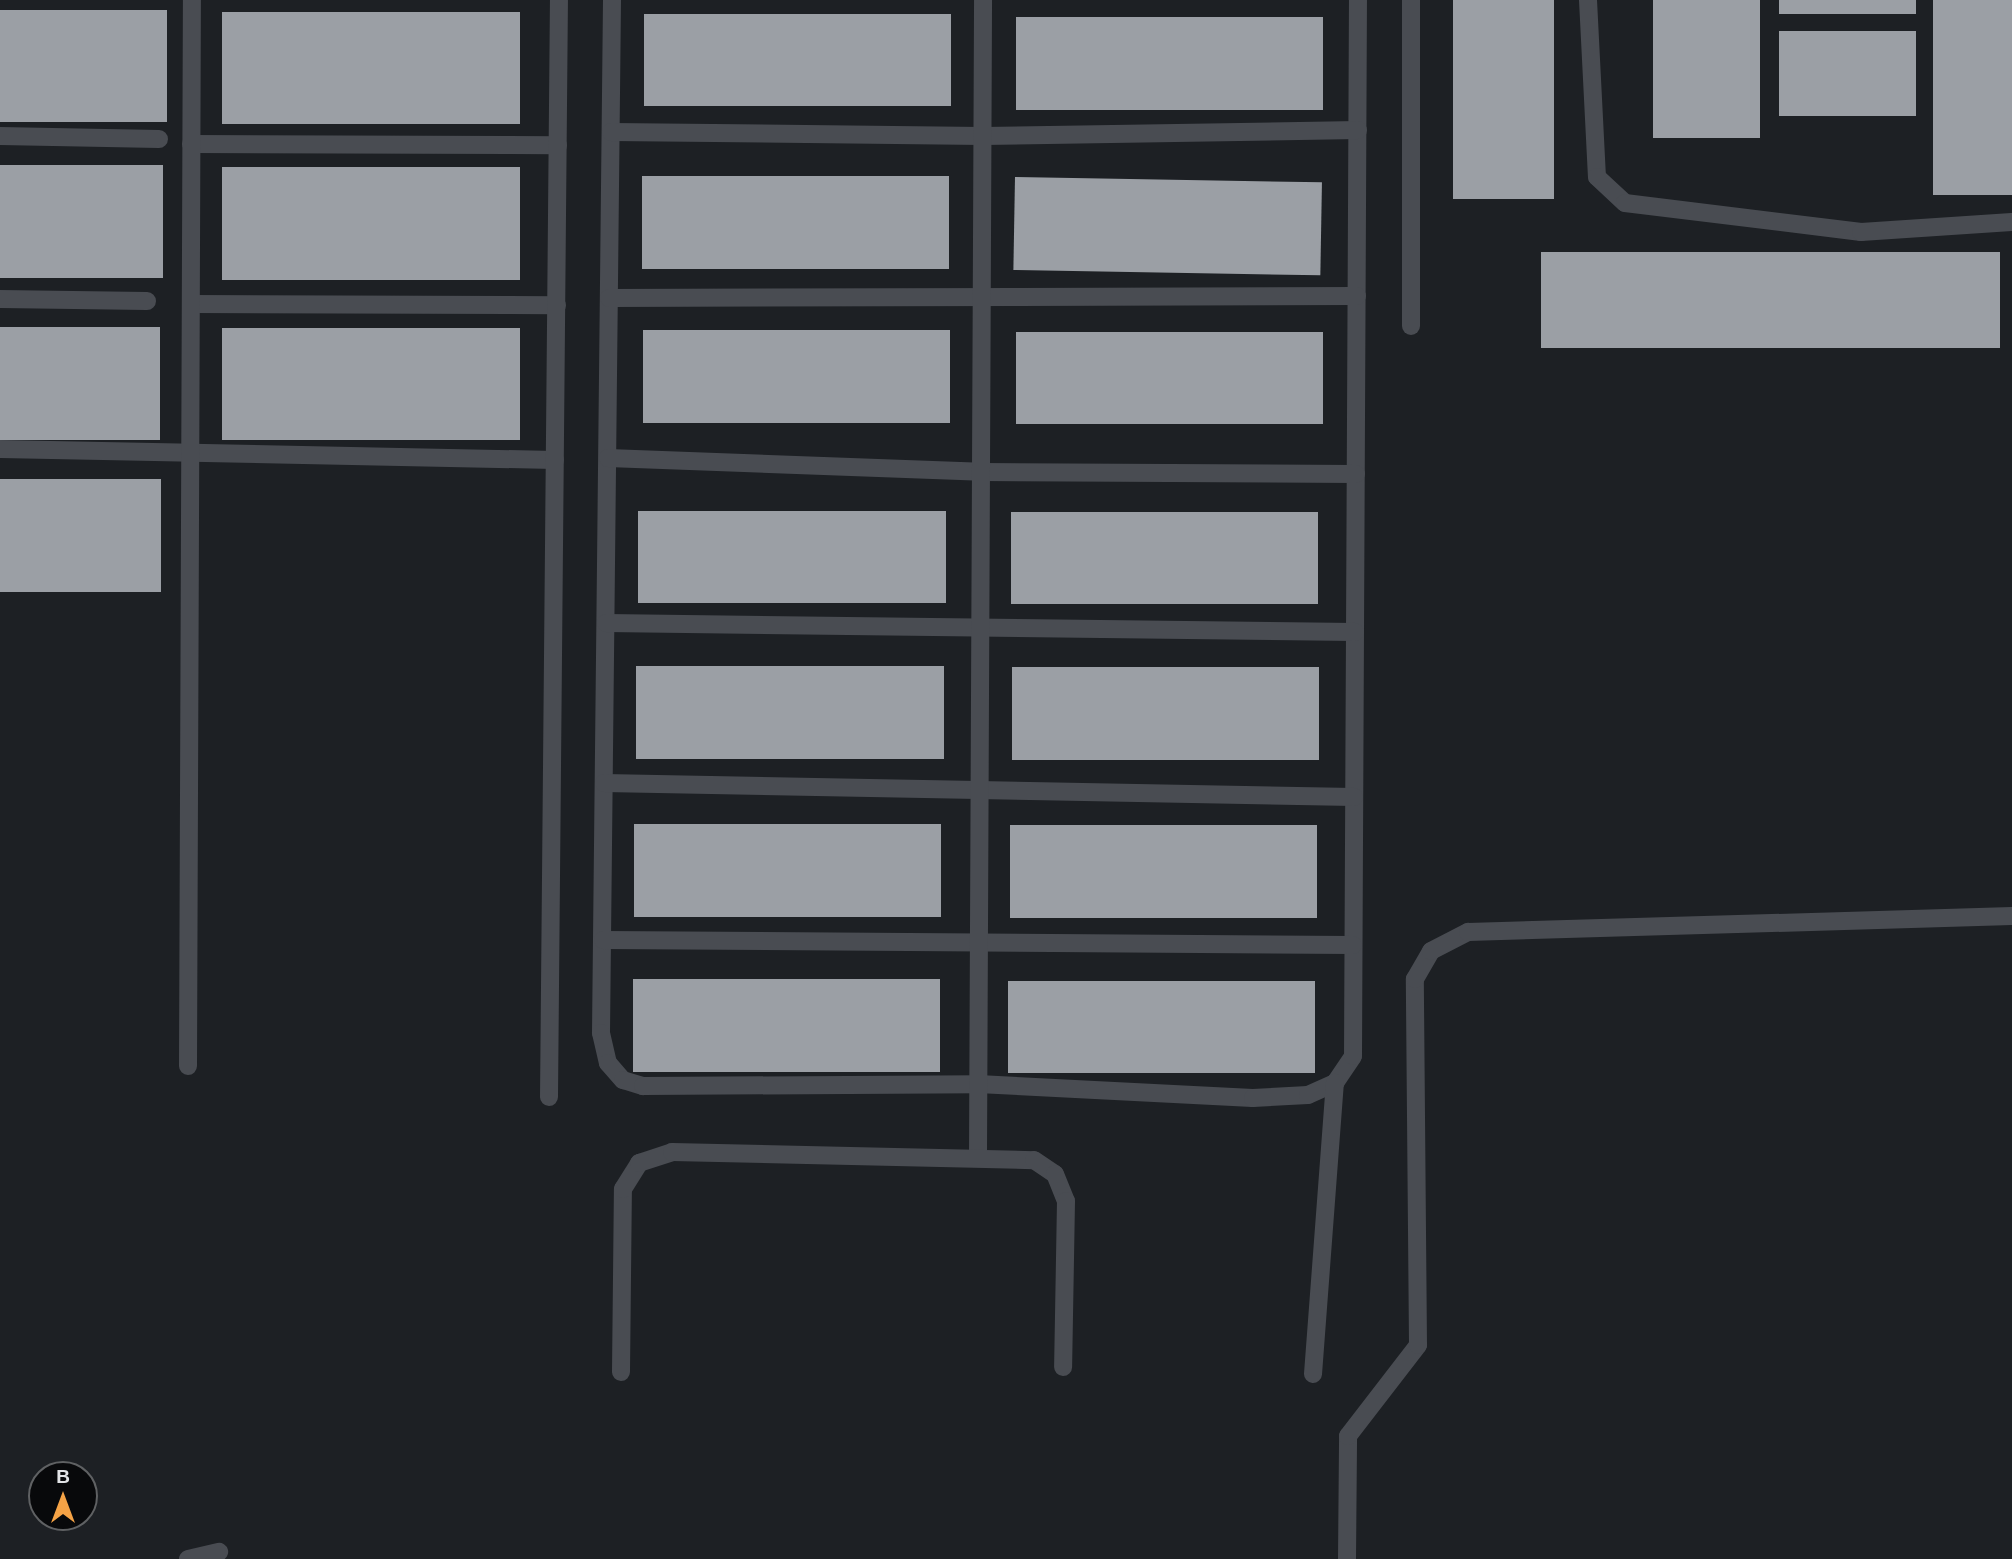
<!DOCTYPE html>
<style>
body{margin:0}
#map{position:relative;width:2012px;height:1559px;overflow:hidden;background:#1d2024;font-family:Helvetica,sans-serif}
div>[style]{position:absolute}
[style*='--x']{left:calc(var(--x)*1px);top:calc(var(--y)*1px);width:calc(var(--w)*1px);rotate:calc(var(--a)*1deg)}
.building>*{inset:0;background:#9b9fa5;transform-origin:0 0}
.service>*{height:18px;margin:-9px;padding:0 9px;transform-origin:9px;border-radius:9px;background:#494c52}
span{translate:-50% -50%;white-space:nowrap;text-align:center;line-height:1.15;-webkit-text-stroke:7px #08090b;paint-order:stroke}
.north{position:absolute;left:28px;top:1461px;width:70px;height:70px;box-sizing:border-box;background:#08090b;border:2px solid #5f6163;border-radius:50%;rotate:0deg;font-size:19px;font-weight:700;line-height:28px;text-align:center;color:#e2e4e7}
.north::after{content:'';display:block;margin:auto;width:24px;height:32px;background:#f5a346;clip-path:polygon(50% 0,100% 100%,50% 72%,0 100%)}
</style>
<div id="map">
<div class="building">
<div style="left:1453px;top:0;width:101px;height:199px"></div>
<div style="left:1653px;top:0;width:107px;height:138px"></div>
<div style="left:1779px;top:0;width:137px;height:14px"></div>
<div style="left:1933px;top:0;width:79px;height:195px"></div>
<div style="left:0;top:10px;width:167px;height:112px"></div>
<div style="left:222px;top:12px;width:298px;height:112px"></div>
<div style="left:644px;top:14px;width:307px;height:92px"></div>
<div style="left:1016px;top:17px;width:307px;height:93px"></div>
<div style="left:1779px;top:31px;width:137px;height:85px"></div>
<div style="left:0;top:165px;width:163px;height:113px"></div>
<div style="left:222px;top:167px;width:298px;height:113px"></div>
<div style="left:642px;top:176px;width:307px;height:93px"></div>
<div style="left:1015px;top:177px;width:307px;height:93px;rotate:1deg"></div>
<div style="left:2000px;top:252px;width:96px;height:459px;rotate:90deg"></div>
<div style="left:0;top:327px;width:160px;height:113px"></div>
<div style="left:222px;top:328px;width:298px;height:112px"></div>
<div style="left:643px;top:330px;width:307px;height:93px"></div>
<div style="left:1016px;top:332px;width:307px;height:92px"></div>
<div style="left:0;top:479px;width:161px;height:113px"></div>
<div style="left:638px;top:511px;width:308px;height:92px"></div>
<div style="left:1011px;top:512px;width:307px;height:92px"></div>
<div style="left:636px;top:666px;width:308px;height:93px"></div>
<div style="left:1012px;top:667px;width:307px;height:93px"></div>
<div style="left:634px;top:824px;width:307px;height:93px"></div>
<div style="left:1010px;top:825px;width:307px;height:93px"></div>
<div style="left:633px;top:979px;width:307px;height:93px"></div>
<div style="left:1008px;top:981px;width:307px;height:92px"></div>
</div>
<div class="service">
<div style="--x:612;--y:0;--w:1033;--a:90.61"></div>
<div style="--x:601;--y:1033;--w:31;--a:77"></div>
<div style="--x:608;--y:1063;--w:23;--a:49"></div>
<div style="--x:623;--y:1080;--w:21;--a:17"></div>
<div style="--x:643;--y:1086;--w:335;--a:-0.3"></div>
<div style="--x:978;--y:1084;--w:275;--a:2.9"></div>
<div style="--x:1253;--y:1098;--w:55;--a:-3.1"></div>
<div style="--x:1308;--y:1095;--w:30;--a:-24"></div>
<div style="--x:1335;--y:1083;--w:32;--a:-56"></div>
<div style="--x:1353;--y:1056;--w:1056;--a:-89.73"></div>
<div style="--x:1411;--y:0;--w:326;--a:90"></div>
<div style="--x:1588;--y:0;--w:177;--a:87.1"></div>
<div style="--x:1597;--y:177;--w:38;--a:43"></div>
<div style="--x:1625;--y:203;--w:238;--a:7"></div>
<div style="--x:1861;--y:232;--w:151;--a:-3.8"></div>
<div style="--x:611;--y:132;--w:372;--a:0.6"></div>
<div style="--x:983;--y:136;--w:375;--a:-0.9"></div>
<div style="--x:0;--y:136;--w:159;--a:1.1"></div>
<div style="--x:191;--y:144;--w:367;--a:0.2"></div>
<div style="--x:609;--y:298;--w:748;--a:-0.15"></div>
<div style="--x:0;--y:299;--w:147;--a:0.8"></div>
<div style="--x:191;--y:304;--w:366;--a:0.2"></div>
<div style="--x:0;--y:449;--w:555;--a:1.14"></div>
<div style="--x:608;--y:458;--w:373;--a:2.1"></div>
<div style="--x:981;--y:472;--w:375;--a:0.3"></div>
<div style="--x:606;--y:623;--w:749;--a:0.69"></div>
<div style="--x:604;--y:783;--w:750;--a:1.07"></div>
<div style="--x:603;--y:940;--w:750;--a:0.38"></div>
<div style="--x:188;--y:1066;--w:1066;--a:-89.79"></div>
<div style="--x:549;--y:1097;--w:1097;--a:-89.48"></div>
<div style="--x:978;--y:1156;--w:1156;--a:-89.75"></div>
<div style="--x:621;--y:1372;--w:183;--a:-89.4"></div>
<div style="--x:623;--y:1189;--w:31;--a:-58"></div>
<div style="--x:639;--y:1163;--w:35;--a:-18"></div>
<div style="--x:672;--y:1152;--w:362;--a:1.3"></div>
<div style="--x:1034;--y:1160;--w:25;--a:34"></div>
<div style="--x:1055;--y:1174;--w:29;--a:68"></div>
<div style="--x:1066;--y:1201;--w:166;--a:91"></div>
<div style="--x:1313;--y:1374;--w:292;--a:-85.7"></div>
<div style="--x:188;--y:1559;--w:32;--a:-13"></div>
<div style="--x:1347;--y:1559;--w:123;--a:-89.5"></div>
<div style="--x:1348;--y:1436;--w:115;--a:-52.4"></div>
<div style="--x:1418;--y:1345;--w:366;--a:-90.5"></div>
<div style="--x:1415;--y:979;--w:32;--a:-60"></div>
<div style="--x:1431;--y:951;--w:42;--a:-27.2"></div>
<div style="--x:1468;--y:932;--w:544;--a:-1.68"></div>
</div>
<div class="north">B</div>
</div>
